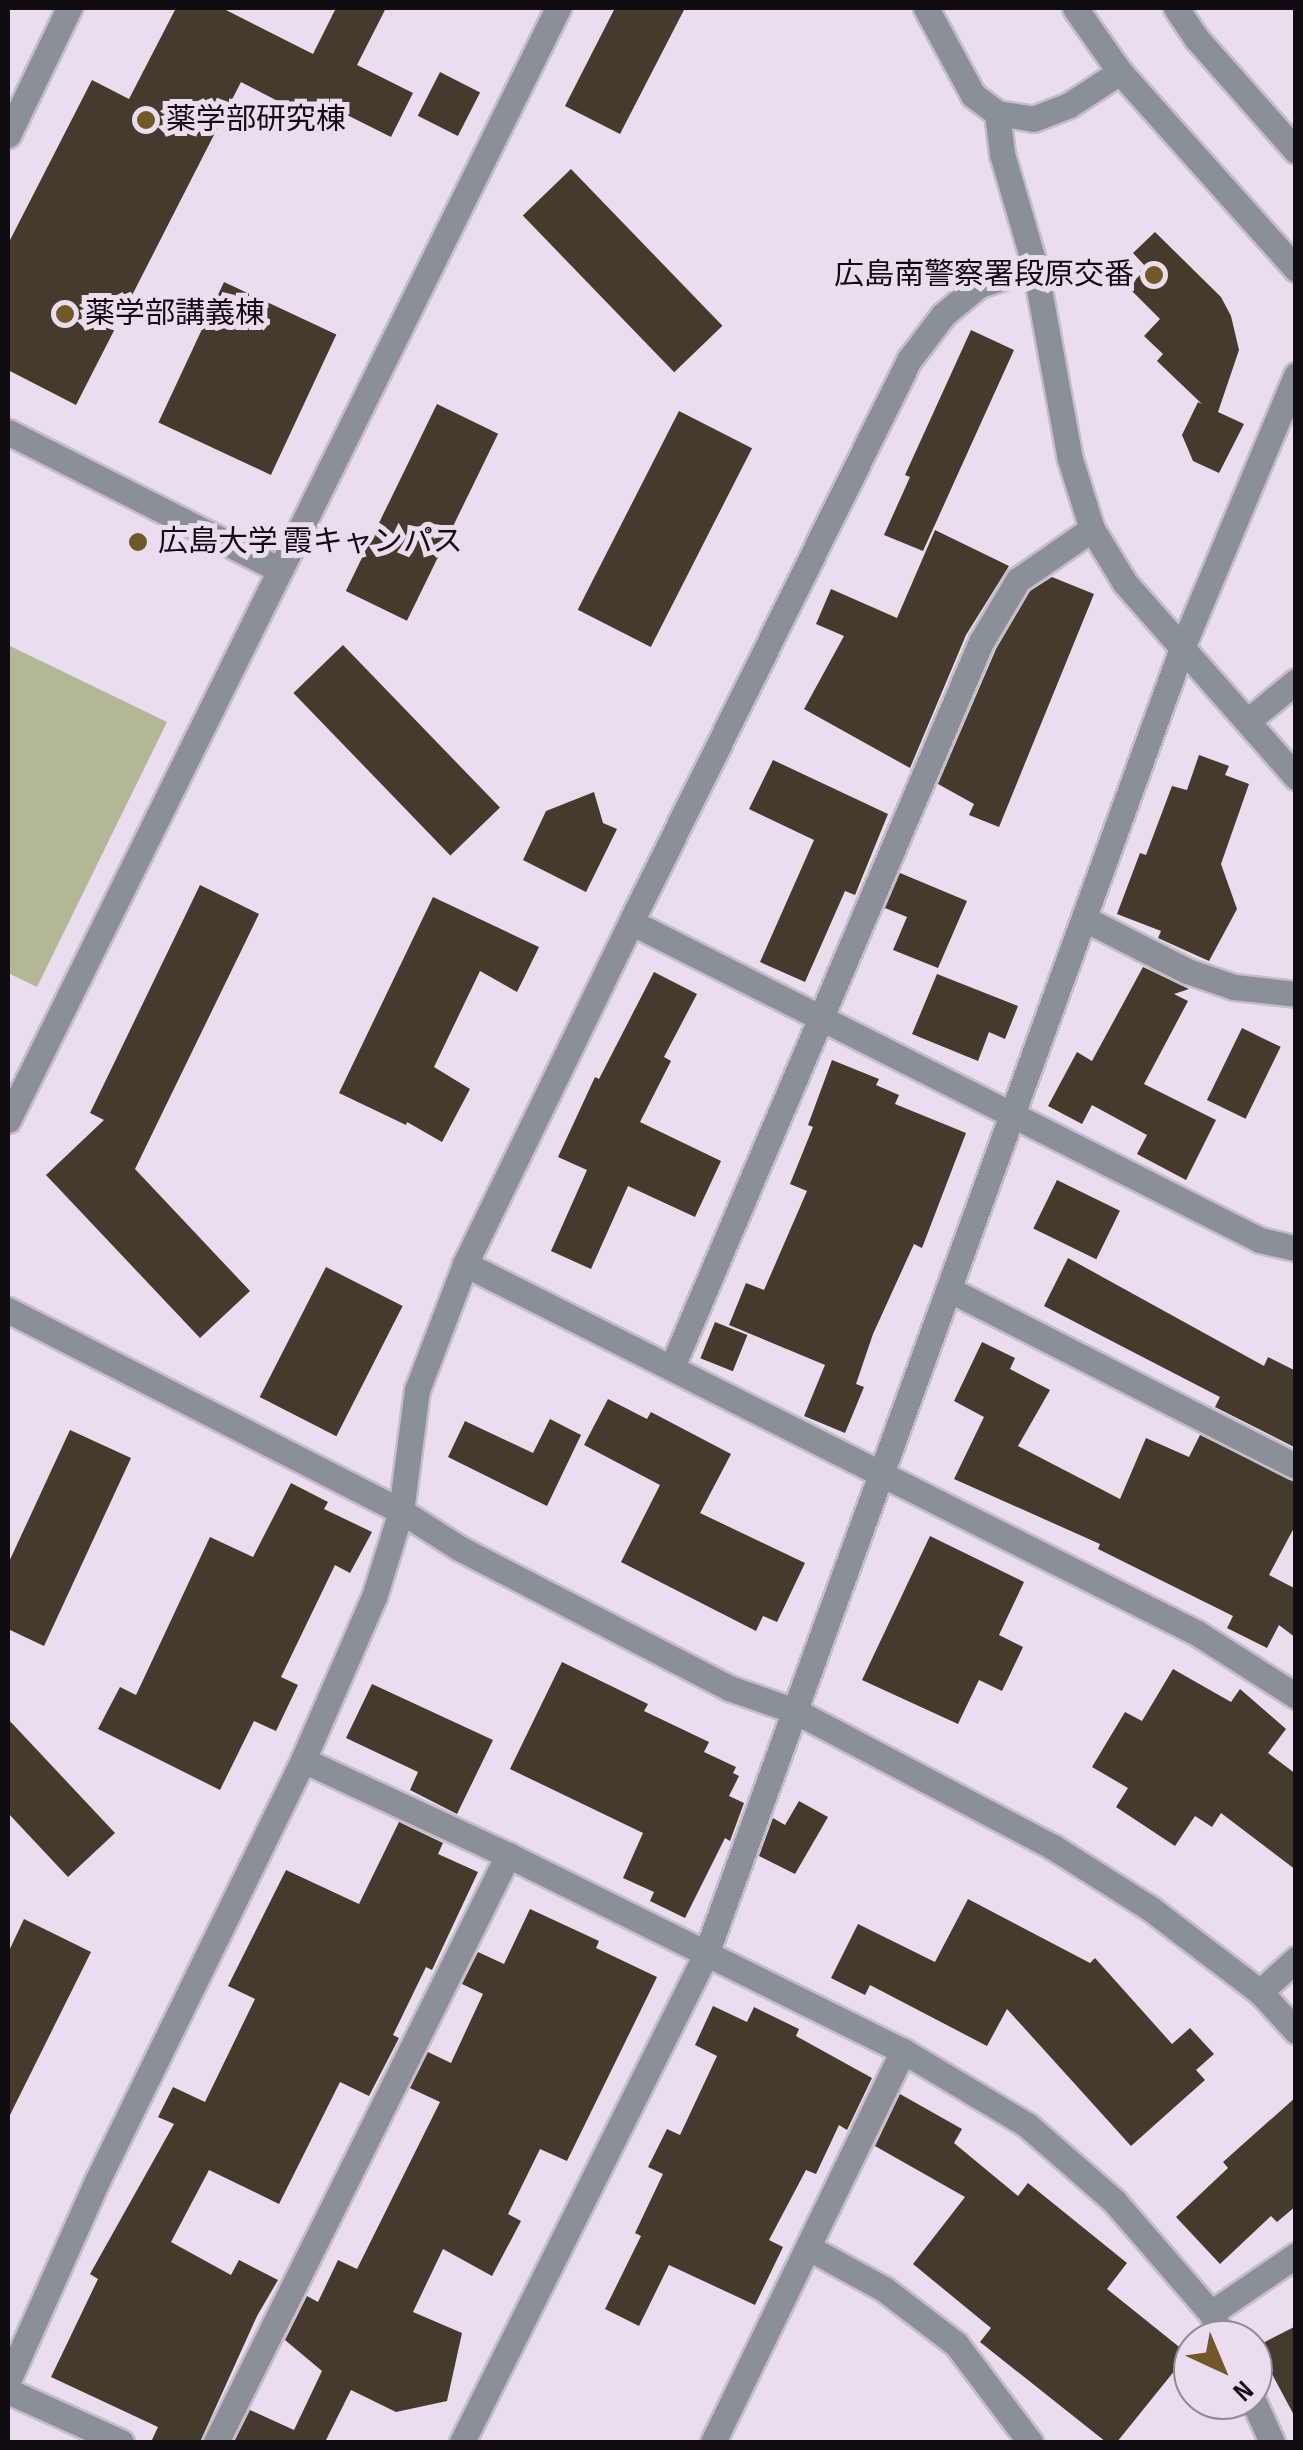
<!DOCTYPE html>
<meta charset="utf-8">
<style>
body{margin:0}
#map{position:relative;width:1303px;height:2450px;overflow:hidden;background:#eaddee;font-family:"Sofia Sans Condensed","Noto Sans JP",sans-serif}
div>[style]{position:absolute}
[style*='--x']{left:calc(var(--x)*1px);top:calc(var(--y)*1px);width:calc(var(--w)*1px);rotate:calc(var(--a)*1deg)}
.green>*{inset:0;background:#b4b795}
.building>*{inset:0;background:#453b2c;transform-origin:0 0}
.roads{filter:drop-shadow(2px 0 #c7bccb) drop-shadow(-2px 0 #c7bccb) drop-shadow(0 2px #c7bccb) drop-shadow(0 -2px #c7bccb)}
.minor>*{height:25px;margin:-12.5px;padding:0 12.5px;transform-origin:12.5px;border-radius:12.5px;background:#8a9097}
.dots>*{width:28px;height:28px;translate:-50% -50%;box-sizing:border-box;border:5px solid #eaddee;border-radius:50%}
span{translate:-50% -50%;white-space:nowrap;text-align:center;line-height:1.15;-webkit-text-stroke:10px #eaddee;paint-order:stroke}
.poi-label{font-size:30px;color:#110c12}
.left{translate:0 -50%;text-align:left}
.right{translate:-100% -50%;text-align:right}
.frame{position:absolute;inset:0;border:10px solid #110c12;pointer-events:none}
.north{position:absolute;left:1173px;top:2320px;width:100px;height:100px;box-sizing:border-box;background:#eaddee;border:2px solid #938996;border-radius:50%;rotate:136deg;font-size:28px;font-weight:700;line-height:40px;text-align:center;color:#110c12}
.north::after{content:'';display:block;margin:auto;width:35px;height:45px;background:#715829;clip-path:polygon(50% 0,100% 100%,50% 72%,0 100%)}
</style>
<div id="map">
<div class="green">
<div style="clip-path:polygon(8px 645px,167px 722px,37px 987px,8px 973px)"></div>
</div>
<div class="building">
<div style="clip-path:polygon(176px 8px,222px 8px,313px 54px,336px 8px,386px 8px,357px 65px,413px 93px,391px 137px,335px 109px,326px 126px,241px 82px,76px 405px,8px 370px,8px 244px,92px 80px,129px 99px)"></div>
<div style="clip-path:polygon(615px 8px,685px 8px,620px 134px,565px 106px)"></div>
<div style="left:440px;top:72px;width:45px;height:49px;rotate:27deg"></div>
<div style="left:571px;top:169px;width:218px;height:67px;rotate:46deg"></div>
<div style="clip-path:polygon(1155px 232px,1221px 297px,1231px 316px,1239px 350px,1218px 412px,1244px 424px,1219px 473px,1193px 461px,1182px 435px,1198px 402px,1202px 404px,1157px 361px,1163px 354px,1144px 336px,1160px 319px,1126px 285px,1145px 266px,1133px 253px)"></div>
<div style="left:224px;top:282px;width:124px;height:155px;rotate:25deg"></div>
<div style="clip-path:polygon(971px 330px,1014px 350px,923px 551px,884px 535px,910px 477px,905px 475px)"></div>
<div style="left:437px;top:404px;width:68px;height:208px;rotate:26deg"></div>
<div style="left:679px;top:411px;width:82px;height:223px;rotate:27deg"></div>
<div style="clip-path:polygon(935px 530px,1009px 566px,966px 635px,910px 768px,804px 709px,844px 636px,816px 624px,831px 589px,897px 618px)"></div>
<div style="clip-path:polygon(1052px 577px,1094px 594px,999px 827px,969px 815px,974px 804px,938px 784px,996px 649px,1030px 591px)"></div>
<div style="left:343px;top:645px;width:226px;height:69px;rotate:46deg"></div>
<div style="clip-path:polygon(1199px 755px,1229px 766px,1225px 775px,1249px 784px,1221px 864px,1237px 909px,1209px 961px,1158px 938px,1161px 931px,1117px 914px,1140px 853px,1146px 855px,1172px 786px,1187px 790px)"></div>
<div style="clip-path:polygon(773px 760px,888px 814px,855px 895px,845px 891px,805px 982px,760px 962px,814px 840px,749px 809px)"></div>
<div style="clip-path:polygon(594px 792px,603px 823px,617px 829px,586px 892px,523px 860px,546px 811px)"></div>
<div style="clip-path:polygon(900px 873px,967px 901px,938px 968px,893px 950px,907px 917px,885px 908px)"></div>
<div style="clip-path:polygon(200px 885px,259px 914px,135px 1169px,250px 1291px,200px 1338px,46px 1175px,104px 1120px,90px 1113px)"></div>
<div style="clip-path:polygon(433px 897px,539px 947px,517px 992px,480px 971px,434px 1067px,470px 1089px,442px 1142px,407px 1122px,406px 1125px,339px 1093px)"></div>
<div style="clip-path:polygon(1143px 967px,1189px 989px,1174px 994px,1188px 1001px,1144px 1084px,1216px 1120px,1186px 1180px,1137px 1154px,1147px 1135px,1092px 1105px,1082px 1124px,1048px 1106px,1077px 1052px,1092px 1061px)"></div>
<div style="clip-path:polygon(654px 972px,697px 994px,664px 1057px,671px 1061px,640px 1122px,721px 1161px,695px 1217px,628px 1186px,591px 1269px,551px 1251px,587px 1170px,558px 1157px,595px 1077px,599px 1079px)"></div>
<div style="clip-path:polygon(937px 974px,1018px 1006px,1005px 1039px,989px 1032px,978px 1061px,912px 1034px)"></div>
<div style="left:1242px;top:1028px;width:43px;height:80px;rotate:26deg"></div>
<div style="clip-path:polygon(832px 1060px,879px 1079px,876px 1085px,899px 1095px,895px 1104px,966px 1133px,922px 1248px,914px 1244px,873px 1334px,856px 1384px,864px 1387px,845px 1433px,804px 1416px,825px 1365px,729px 1325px,746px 1283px,764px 1290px,807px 1191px,790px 1184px,813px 1127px,808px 1125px)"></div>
<div style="left:1057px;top:1180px;width:70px;height:54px;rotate:26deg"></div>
<div style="clip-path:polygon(1068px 1258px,1264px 1366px,1268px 1357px,1296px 1371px,1296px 1448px,1215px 1407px,1220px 1397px,1044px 1306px)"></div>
<div style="left:326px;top:1267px;width:86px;height:146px;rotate:27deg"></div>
<div style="left:715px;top:1322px;width:35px;height:39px;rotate:22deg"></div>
<div style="clip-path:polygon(982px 1342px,1015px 1358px,1010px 1369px,1050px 1390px,1018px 1446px,1120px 1499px,1146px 1438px,1189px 1457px,1200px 1435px,1296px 1482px,1296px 1524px,1269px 1575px,1296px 1589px,1296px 1638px,1279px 1625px,1267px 1648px,1227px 1628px,1233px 1616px,1098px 1549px,1100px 1544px,954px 1479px,984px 1417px,954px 1401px)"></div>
<div style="clip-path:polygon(608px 1399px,647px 1419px,651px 1412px,731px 1454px,700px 1513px,805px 1563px,777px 1622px,763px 1616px,756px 1631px,621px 1562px,660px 1485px,584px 1445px)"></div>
<div style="clip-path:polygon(550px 1419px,581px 1435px,547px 1506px,448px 1457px,465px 1421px,533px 1453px)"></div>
<div style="clip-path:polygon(70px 1430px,131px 1458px,44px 1646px,8px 1629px,8px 1564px)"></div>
<div style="clip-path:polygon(291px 1483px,328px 1502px,324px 1509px,372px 1532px,350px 1573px,335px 1565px,281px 1677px,298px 1685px,276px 1731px,254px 1721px,220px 1790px,98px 1729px,120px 1687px,136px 1695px,210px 1537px,253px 1557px)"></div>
<div style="clip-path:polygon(930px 1536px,1024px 1582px,999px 1635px,1023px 1647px,1002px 1691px,979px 1680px,958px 1724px,862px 1680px)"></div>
<div style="clip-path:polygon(562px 1662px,648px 1704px,644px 1711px,709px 1742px,704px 1752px,736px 1767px,733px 1773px,739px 1776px,729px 1796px,744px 1803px,730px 1841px,725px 1838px,685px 1918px,650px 1901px,654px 1892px,623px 1878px,643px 1833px,510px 1769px)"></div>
<div style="clip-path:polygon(1173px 1669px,1231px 1702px,1240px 1689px,1286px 1729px,1268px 1753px,1296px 1774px,1296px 1870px,1221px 1813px,1212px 1827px,1195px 1816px,1175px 1846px,1116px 1807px,1128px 1788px,1092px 1767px,1125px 1712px,1142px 1721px)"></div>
<div style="clip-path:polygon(372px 1684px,493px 1740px,457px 1814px,410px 1790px,418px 1772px,346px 1738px)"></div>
<div style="clip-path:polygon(8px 1719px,115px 1833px,68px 1877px,8px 1813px)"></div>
<div style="clip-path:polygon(799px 1801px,828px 1817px,795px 1874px,759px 1856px,773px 1818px,785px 1825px)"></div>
<div style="clip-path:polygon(399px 1822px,443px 1843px,438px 1854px,478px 1872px,432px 1970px,426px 1967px,393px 2035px,399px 2038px,369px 2096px,340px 2082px,279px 2204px,209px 2170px,171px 2242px,231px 2275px,239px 2260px,278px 2280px,257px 2316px,200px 2442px,151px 2442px,158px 2427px,51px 2377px,98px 2279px,90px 2274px,174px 2124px,158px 2117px,173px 2087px,205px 2102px,255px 1999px,228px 1986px,286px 1870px,359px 1904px)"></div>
<div style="clip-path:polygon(968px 1899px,1090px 1963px,1095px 1958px,1172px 2044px,1190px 2028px,1214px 2054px,1196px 2070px,1205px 2080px,1131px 2146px,1007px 2009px,987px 2046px,870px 1985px,865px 1995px,831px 1978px,858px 1924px,935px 1962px)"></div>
<div style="clip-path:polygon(530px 1909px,599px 1941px,596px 1948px,657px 1977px,567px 2161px,540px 2149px,508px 2214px,521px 2221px,492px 2276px,443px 2249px,413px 2312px,462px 2333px,447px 2401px,396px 2412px,351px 2390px,325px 2442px,234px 2442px,250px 2410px,294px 2430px,322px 2371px,285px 2340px,307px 2296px,318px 2302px,338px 2260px,357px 2269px,440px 2102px,410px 2088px,428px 2052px,451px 2063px,483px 1994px,462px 1984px,478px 1952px,504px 1964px)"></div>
<div style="clip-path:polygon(24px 1919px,91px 1952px,8px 2119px,8px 1953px)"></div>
<div style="clip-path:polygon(713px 2006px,747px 2022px,754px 2007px,799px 2029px,796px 2036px,872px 2078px,847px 2130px,839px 2125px,816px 2174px,806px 2170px,769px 2240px,783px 2247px,755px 2305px,669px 2265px,639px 2326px,605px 2309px,641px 2236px,635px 2233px,663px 2174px,648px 2167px,667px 2129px,680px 2135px,717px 2056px,695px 2045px)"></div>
<div style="clip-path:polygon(900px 2094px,962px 2129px,954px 2143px,1018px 2196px,1028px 2183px,1127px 2263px,1107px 2289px,1188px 2354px,1117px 2442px,1106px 2442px,980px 2342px,991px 2328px,913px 2264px,965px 2197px,875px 2146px)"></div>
<div style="clip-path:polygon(1296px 2097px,1296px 2206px,1277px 2222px,1271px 2216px,1220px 2264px,1176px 2217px,1228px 2168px,1223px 2162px)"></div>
<div style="clip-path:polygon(1296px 2326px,1296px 2419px,1257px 2346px)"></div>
</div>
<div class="roads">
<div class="minor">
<div style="--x:926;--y:8;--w:99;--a:61.6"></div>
<div style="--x:973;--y:95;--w:30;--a:37"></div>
<div style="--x:997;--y:113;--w:36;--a:9"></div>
<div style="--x:1033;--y:119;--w:39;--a:-21"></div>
<div style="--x:1069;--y:105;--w:61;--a:-32.9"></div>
<div style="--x:1075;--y:8;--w:78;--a:54.9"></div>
<div style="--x:1120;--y:72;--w:264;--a:48.2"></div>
<div style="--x:1176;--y:8;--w:37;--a:56"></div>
<div style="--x:1197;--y:39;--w:149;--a:48.5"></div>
<div style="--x:997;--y:113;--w:41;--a:83"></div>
<div style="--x:1002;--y:154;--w:118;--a:73.7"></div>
<div style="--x:1035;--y:267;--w:195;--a:79.7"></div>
<div style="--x:1070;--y:459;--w:73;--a:72.6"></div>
<div style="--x:1092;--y:529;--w:63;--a:58.6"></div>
<div style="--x:1125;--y:583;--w:259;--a:48.6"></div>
<div style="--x:8;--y:135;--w:141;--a:-64.3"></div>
<div style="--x:8;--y:432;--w:303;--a:26.9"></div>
<div style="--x:1249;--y:720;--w:61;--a:-39.7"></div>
<div style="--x:1085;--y:919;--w:114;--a:27"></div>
<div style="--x:1187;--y:971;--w:50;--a:18.8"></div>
<div style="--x:1234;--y:987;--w:62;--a:6.4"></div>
<div style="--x:631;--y:922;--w:705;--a:26.82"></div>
<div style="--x:1260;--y:1240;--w:37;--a:13"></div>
<div style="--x:8;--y:1120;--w:1241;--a:-63.68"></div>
<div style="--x:465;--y:1264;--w:820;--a:26.75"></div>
<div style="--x:1197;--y:1633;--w:117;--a:32.5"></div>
<div style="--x:950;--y:1290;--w:388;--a:27"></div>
<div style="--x:8;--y:1310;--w:441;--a:27.1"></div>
<div style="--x:401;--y:1511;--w:69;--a:32.5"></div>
<div style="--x:459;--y:1548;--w:304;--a:27.4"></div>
<div style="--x:729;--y:1688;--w:70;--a:19.2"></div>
<div style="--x:795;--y:1711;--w:292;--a:27.8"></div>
<div style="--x:1053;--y:1847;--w:116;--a:32.3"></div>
<div style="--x:1151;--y:1909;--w:137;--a:37.3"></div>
<div style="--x:1260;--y:1992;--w:53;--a:47.3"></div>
<div style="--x:672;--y:1367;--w:788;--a:-66.92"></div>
<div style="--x:981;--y:642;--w:72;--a:-59.2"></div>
<div style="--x:1018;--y:580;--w:90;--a:-34.6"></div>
<div style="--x:303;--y:1760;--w:226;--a:24.9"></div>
<div style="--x:508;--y:1855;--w:441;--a:26.4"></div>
<div style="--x:903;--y:2051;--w:144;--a:30.8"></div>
<div style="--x:1027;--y:2125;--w:116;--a:41.1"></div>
<div style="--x:1114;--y:2201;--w:148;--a:49.1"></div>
<div style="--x:1211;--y:2313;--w:30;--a:64"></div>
<div style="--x:1260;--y:1992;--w:49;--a:-42.5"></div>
<div style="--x:809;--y:2248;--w:85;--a:28.7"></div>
<div style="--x:884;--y:2289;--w:91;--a:37.4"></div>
<div style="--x:956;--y:2344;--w:123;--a:52.9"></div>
<div style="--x:1211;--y:2313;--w:103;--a:-34.3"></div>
<div style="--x:8;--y:2381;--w:219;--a:-66"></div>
<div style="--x:97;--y:2181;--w:469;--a:-63.9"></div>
<div style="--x:303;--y:1760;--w:178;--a:-66.5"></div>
<div style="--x:374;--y:1597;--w:90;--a:-72.6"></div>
<div style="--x:401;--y:1511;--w:122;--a:-82.5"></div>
<div style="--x:417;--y:1390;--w:135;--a:-69.1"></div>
<div style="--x:465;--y:1264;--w:380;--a:-64.1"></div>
<div style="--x:631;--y:922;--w:627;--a:-63.68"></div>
<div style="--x:909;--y:360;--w:56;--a:-52.9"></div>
<div style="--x:943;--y:315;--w:47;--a:-39.8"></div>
<div style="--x:979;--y:285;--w:59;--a:-17.8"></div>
<div style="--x:8;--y:2391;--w:124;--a:24.3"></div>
<div style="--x:1253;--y:2400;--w:46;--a:65.7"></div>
<div style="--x:216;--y:2442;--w:656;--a:-63.55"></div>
<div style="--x:462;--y:2442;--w:546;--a:-63.43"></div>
<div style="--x:706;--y:1954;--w:1390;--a:-69.97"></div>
<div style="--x:1182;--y:648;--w:296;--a:-67.3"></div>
<div style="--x:713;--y:2442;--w:435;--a:-64.1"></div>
</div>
</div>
<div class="dots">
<div style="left:146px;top:120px;background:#715829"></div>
<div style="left:1154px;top:275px;background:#715829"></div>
<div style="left:65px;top:314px;background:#715829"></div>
<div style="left:138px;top:542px;background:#715829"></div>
</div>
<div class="poi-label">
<span class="left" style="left:166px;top:120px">薬学部研究棟</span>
<span class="right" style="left:1134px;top:275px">広島南警察署段原交番</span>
<span class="left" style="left:85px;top:314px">薬学部講義棟</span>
<span class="left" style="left:158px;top:542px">広島大学 霞キャンパス</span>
</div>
<div class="frame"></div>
<div class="north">N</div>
</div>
